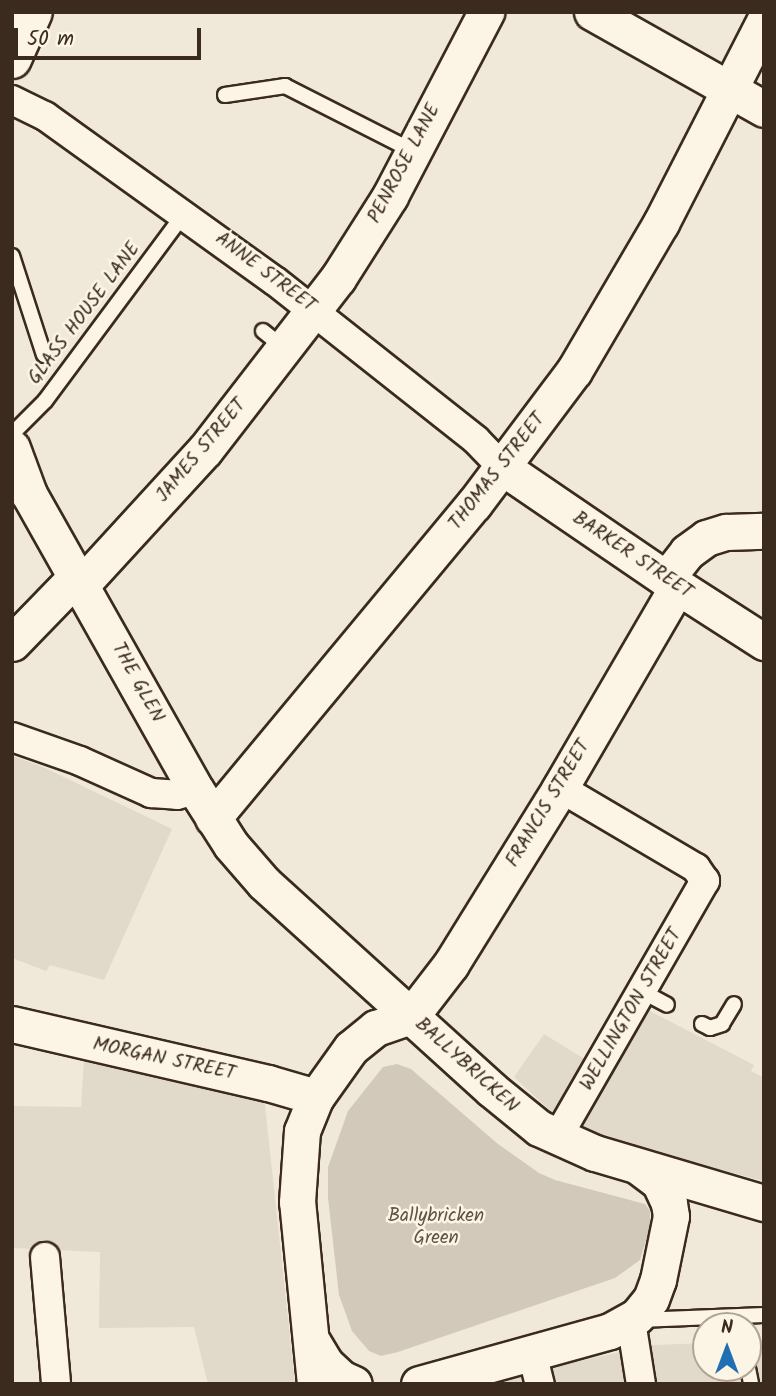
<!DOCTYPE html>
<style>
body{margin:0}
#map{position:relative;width:776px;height:1396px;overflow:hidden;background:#f0e9d9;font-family:Kalam,sans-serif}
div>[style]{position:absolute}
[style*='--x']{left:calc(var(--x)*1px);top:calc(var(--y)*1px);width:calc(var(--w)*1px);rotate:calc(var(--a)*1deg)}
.built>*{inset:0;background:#e1d9c9}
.green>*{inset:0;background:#d2c9ba}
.roads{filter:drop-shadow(2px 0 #3b2a1e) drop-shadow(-2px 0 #3b2a1e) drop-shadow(0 2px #3b2a1e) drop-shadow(0 -2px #3b2a1e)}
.service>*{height:14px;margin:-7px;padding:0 7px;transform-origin:7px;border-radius:7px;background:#fcf5e5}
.minor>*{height:28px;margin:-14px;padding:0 14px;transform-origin:14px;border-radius:14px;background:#fcf5e5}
.tertiary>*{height:35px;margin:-17.5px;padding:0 17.5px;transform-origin:17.5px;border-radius:17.5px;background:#fcf5e5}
.secondary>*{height:38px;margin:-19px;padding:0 19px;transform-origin:19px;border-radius:19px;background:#fcf5e5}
span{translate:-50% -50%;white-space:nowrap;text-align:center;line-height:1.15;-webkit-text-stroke:5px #fcf5e5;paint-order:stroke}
.street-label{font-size:19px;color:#3b2a1e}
.park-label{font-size:19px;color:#615245}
.frame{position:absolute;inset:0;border:14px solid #3b2a1e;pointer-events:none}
.north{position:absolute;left:692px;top:1312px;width:70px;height:70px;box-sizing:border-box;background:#fcf5e5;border:2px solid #afa495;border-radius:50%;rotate:0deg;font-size:19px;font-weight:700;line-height:28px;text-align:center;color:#3b2a1e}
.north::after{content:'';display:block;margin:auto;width:24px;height:32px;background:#1f6fb2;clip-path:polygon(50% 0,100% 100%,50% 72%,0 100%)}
.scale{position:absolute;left:14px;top:28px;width:187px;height:32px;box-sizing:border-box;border:4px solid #3b2a1e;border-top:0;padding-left:9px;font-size:21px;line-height:24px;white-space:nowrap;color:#3b2a1e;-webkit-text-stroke:5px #fcf5e5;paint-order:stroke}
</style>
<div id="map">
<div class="built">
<div style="clip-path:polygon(12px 756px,43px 767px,172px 829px,104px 980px,50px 965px,46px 971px,12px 958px)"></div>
<div style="clip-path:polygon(644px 1008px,754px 1065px,751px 1071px,764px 1078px,764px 1181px,572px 1131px,514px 1077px,544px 1034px,607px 1073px)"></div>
<div style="clip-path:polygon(84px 1059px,264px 1096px,295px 1384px,208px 1384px,194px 1327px,99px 1328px,100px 1252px,12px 1248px,12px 1106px,81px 1107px)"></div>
<div style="clip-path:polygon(764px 1340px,764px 1384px,470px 1384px,654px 1345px,706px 1343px,706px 1368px,748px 1368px,748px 1341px)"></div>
</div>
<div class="green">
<div style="clip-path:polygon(397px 1064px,411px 1069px,498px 1144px,539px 1173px,555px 1180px,645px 1204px,650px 1211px,650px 1227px,640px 1260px,615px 1278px,398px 1352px,381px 1356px,369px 1351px,352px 1331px,339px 1295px,328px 1198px,328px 1167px,348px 1111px,383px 1067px)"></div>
</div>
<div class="roads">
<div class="service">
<div style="--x:225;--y:95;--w:61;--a:-8.5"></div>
<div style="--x:285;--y:86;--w:144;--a:26.9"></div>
<div style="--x:12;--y:256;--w:104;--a:72.1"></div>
<div style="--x:263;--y:331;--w:27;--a:39"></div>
<div style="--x:12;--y:434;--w:47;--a:-45"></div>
<div style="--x:45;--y:401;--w:233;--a:-53.4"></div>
<div style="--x:643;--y:992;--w:27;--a:28"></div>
<div style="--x:702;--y:1024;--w:9;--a:27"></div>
<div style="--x:710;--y:1028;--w:13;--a:-18"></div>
<div style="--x:722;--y:1024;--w:23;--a:-59"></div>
<div style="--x:639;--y:1320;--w:125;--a:-2.3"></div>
<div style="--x:748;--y:1368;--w:16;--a:79"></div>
</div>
<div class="minor">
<div style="--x:12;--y:100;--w:37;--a:26"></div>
<div style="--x:45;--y:116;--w:283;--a:35.7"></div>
<div style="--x:275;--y:281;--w:256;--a:38.3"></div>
<div style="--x:476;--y:440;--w:37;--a:46"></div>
<div style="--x:12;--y:737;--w:72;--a:19.4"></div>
<div style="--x:80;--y:761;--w:78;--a:24.3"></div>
<div style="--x:151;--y:793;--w:26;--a:4"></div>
<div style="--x:177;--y:795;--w:20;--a:-15"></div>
<div style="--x:557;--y:1138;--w:297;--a:-60.1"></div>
<div style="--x:705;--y:881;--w:16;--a:-125"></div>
<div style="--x:696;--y:868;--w:158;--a:-149.5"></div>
<div style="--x:45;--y:1257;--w:127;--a:85"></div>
<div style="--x:631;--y:1321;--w:64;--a:81"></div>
<div style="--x:532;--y:1353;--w:32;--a:76"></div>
</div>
<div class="tertiary">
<div style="--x:592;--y:12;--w:197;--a:29.4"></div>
<div style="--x:12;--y:448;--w:49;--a:69.7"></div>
<div style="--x:29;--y:494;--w:340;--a:60.6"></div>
<div style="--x:196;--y:790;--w:65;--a:57.5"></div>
<div style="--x:231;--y:845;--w:50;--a:49"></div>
<div style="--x:264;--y:883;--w:307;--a:42.2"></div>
<div style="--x:491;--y:1089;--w:62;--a:39.1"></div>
<div style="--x:539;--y:1128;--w:61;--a:24.1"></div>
<div style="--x:595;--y:1153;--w:176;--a:16.5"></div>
<div style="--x:502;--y:467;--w:199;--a:34.3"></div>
<div style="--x:666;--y:579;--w:117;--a:32.7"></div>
<div style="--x:666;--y:579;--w:34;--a:-52"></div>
<div style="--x:687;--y:552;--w:24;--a:-36"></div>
<div style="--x:706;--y:538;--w:21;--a:-17"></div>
<div style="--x:726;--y:532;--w:38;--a:-2"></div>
<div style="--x:82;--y:584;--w:182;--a:-47.5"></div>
<div style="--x:205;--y:450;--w:217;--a:-52.3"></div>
<div style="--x:338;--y:278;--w:97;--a:-57.6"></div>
<div style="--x:390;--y:196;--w:208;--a:-62.4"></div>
<div style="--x:12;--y:643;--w:93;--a:-45.9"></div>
<div style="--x:213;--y:818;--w:408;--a:-50.3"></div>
<div style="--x:474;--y:504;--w:166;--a:-53.1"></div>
<div style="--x:574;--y:371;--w:172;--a:-59.6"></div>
<div style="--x:661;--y:223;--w:226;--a:-62.9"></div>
<div style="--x:411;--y:1016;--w:66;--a:-52.4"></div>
<div style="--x:451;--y:964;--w:207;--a:-58.2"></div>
<div style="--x:560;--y:788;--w:233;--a:-59.8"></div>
<div style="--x:12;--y:1024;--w:263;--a:13"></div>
<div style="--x:268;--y:1083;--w:50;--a:16.3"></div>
<div style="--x:312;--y:1341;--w:26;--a:59"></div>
<div style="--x:325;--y:1363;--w:22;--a:43"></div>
<div style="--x:341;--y:1378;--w:14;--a:25"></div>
<div style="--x:315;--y:1384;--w:183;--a:-95.6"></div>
<div style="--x:297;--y:1202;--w:71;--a:-86"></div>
<div style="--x:302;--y:1131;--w:37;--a:-68"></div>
<div style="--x:316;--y:1097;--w:60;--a:-54.5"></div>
<div style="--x:351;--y:1048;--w:32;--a:-39"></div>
<div style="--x:376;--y:1028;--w:37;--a:-19"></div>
<div style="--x:419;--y:1384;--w:198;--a:-15.5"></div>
<div style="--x:610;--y:1331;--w:31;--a:-29"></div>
<div style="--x:637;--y:1316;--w:22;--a:-51"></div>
<div style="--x:651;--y:1299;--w:20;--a:-70"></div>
<div style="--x:658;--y:1280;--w:65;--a:-78.5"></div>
<div style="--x:671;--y:1216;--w:13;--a:-99"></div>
<div style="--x:669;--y:1203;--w:23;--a:-115"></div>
<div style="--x:659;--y:1182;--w:25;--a:-143"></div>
</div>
<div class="secondary">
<div style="--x:12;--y:59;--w:51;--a:-65.9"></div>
</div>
</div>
<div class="street-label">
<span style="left:405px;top:164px;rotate:-62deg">PENROSE LANE</span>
<span style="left:265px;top:273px;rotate:37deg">ANNE STREET</span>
<span style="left:85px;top:314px;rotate:-53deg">GLASS HOUSE LANE</span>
<span style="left:202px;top:451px;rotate:-50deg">JAMES STREET</span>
<span style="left:498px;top:472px;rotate:-52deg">THOMAS STREET</span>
<span style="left:632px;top:556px;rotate:34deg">BARKER STREET</span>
<span style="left:137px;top:683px;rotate:61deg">THE GLEN</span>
<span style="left:549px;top:804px;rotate:-59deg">FRANCIS STREET</span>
<span style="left:632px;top:1010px;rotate:-60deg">WELLINGTON STREET</span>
<span style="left:164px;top:1060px;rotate:12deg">MORGAN STREET</span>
<span style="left:466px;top:1066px;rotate:42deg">BALLYBRICKEN</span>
</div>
<div class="park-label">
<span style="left:436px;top:1228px">Ballybricken<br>Green</span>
</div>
<div class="frame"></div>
<div class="north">N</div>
<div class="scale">50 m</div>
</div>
